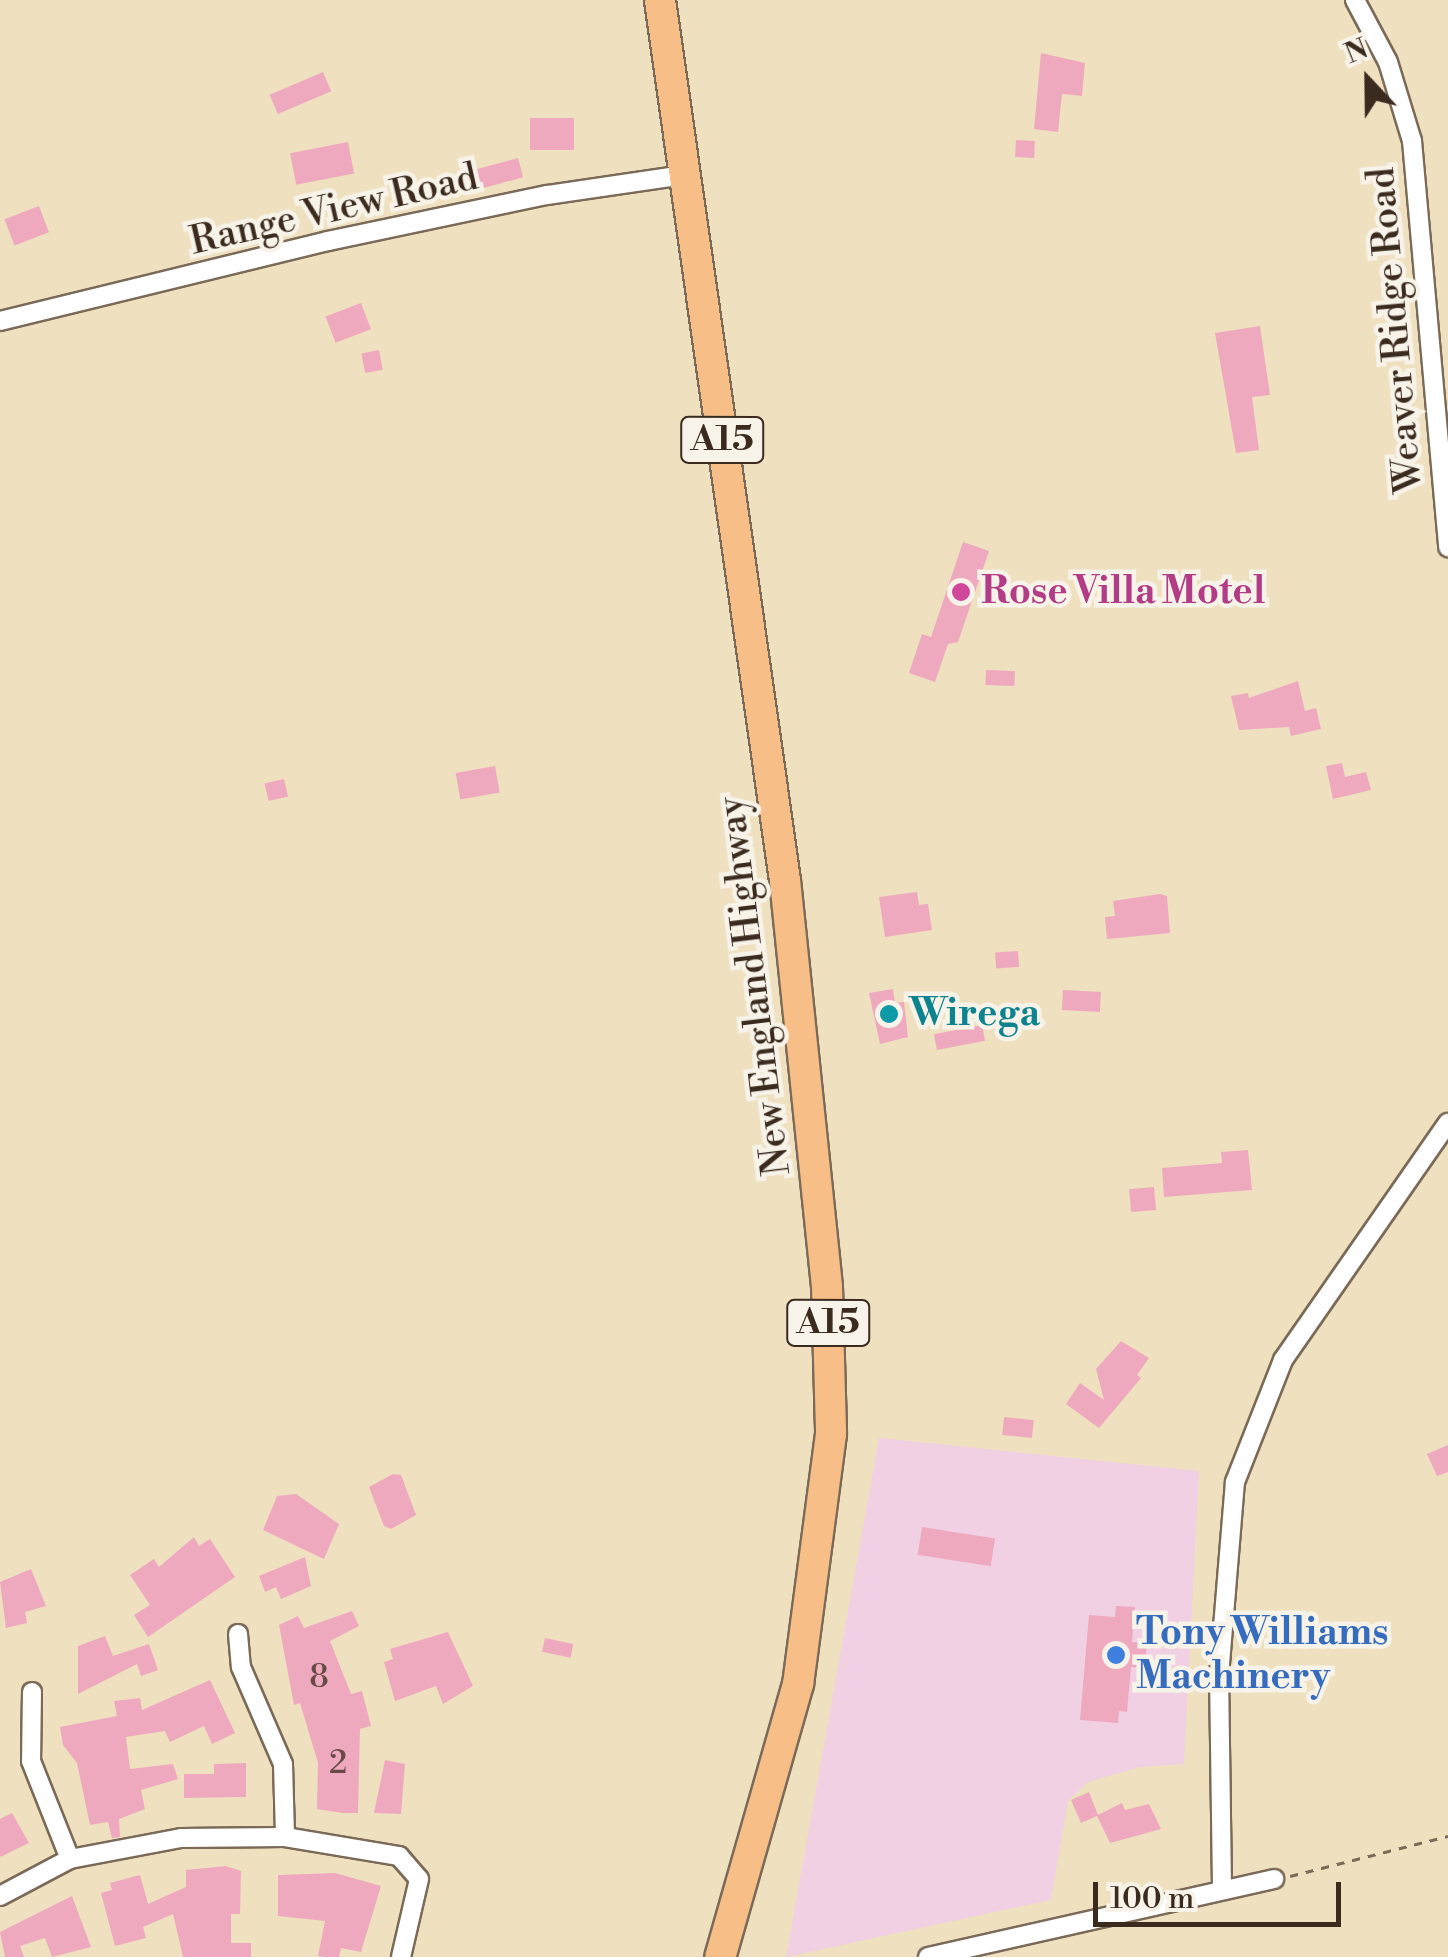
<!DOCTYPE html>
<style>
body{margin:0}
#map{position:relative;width:1448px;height:1957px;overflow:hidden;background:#efe0c0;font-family:"Libre Bodoni",serif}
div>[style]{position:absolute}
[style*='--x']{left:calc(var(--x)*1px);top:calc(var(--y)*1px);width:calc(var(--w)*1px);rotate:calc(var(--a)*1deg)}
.built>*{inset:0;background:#f1d0e3}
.building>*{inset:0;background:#efa9bf;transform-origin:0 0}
.path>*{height:2.5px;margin-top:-1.25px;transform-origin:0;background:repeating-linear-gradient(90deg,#7a6a57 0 8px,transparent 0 16px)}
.roads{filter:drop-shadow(2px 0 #7a6a57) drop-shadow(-2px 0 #7a6a57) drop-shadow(0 2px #7a6a57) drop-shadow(0 -2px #7a6a57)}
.minor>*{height:18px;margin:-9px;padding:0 9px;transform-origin:9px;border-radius:9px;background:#fff}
.trunk>*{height:30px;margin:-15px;padding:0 15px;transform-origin:15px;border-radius:15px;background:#f7be88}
.dots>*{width:28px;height:28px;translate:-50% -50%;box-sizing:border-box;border:5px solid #f7f3e8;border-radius:50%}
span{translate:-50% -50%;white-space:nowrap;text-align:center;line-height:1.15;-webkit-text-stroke:9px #f7f3e8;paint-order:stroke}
.number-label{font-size:32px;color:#684a46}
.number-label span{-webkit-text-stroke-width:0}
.shield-label span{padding:2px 8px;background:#f7f3e8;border:2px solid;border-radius:8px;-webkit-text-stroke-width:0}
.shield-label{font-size:35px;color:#3b2a1e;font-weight:700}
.street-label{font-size:38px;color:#3b2a1e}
.hotel-label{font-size:38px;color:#b23c85;font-weight:700}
.left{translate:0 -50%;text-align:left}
.culture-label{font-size:38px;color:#0d838f;font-weight:700}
.shop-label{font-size:38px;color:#366cbe;font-weight:700}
.north{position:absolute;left:1318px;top:30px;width:100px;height:100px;-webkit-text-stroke:8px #f7f3e8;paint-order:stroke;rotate:338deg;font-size:28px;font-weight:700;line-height:40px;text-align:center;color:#3b2a1e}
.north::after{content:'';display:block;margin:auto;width:35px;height:45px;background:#3b2a1e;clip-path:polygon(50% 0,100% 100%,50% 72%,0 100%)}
.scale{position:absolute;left:1093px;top:1882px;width:248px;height:45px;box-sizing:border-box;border:5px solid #3b2a1e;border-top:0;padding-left:12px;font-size:30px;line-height:35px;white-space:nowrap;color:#3b2a1e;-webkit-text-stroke:8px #f7f3e8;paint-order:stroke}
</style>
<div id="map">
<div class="built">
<div style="clip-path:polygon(879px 1438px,1199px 1471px,1184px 1764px,1140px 1767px,1088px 1782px,1068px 1801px,1051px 1900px,786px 1957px)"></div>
</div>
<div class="building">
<div style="clip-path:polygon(1041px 53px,1085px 63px,1082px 96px,1062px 94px,1058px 132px,1034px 129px)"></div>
<div style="left:323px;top:72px;width:21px;height:58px;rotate:67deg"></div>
<div style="left:530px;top:118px;width:44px;height:32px"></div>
<div style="left:1016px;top:140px;width:19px;height:17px;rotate:3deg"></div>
<div style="left:348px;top:142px;width:32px;height:59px;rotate:79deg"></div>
<div style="left:518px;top:158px;width:20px;height:44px;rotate:75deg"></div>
<div style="left:39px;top:206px;width:28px;height:37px;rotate:69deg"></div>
<div style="left:361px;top:303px;width:28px;height:38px;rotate:69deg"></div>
<div style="clip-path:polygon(1260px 326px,1270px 395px,1252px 397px,1259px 450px,1236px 453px,1215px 333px)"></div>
<div style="left:379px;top:350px;width:20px;height:18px;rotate:79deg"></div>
<div style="clip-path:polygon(963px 542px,989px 551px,958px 642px,948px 644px,935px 682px,909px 673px,922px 634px,931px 637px)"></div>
<div style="left:986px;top:670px;width:29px;height:15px;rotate:2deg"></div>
<div style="clip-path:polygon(1298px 681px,1305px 711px,1316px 708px,1321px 729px,1291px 736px,1289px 727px,1239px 730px,1231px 696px,1248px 693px,1249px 698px)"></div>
<div style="clip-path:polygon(1342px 763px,1345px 777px,1366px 772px,1371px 790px,1333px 799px,1326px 766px)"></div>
<div style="left:495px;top:766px;width:27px;height:40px;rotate:80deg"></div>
<div style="left:284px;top:779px;width:18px;height:20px;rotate:77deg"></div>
<div style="clip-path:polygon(917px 892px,919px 905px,928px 904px,932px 930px,885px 937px,879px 897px)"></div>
<div style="clip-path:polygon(1160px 894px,1167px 896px,1170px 933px,1107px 939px,1105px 917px,1115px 916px,1113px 901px)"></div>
<div style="left:1018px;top:951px;width:16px;height:23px;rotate:86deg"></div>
<div style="clip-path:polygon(893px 989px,895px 1003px,904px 1002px,908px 1037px,880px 1044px,869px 993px)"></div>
<div style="left:1063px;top:990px;width:38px;height:20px;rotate:3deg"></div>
<div style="left:982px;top:1025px;width:16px;height:49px;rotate:79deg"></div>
<div style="clip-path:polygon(1248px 1150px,1252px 1190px,1164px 1197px,1162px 1168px,1222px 1163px,1221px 1152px)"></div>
<div style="left:1154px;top:1187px;width:23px;height:25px;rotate:85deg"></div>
<div style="clip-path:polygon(1121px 1341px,1149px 1358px,1137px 1375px,1141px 1378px,1099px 1428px,1066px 1404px,1080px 1383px,1104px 1400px,1096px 1369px)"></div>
<div style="left:1004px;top:1417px;width:30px;height:18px;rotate:6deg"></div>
<div style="clip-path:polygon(1448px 1445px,1448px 1472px,1437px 1476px,1427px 1454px)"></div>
<div style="clip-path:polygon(393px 1474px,401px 1475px,416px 1515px,391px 1529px,384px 1526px,369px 1487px)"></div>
<div style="clip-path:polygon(296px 1494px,339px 1524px,324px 1559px,263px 1530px,277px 1496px)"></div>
<div style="left:922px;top:1527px;width:74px;height:28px;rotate:9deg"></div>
<div style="clip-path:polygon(194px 1537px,199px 1546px,210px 1539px,235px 1577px,148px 1637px,134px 1615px,150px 1605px,130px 1575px,154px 1559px,159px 1567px)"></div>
<div style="clip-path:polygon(305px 1557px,311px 1586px,281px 1599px,276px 1587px,265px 1592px,259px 1576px)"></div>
<div style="clip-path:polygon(31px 1569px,46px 1606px,25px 1612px,27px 1623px,6px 1628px,0 1582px)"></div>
<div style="clip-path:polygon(1116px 1606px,1135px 1607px,1132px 1642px,1147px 1643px,1145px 1668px,1131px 1667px,1127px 1712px,1119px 1711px,1118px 1723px,1080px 1720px,1089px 1615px,1115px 1617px)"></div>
<div style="clip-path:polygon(352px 1611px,359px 1626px,330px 1641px,351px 1694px,362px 1691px,371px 1726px,360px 1729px,358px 1813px,343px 1813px,317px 1809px,318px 1763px,300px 1703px,294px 1705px,279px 1625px,298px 1616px,304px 1628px)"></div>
<div style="clip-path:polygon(448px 1632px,473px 1686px,443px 1704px,436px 1686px,395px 1701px,384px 1662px,393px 1659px,390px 1649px)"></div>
<div style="clip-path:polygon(105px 1636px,113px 1656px,149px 1644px,158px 1670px,141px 1676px,137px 1664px,78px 1694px,78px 1646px)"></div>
<div style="left:545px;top:1638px;width:29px;height:14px;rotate:12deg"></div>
<div style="clip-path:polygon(210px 1680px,235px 1733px,212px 1744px,204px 1726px,170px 1742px,165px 1731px,126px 1737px,130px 1769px,173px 1764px,178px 1779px,141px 1790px,145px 1809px,119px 1819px,120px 1837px,112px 1838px,108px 1822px,90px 1825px,77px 1763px,63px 1745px,60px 1727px,117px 1716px,114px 1701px,140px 1698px,142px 1710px)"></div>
<div style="clip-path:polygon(385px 1760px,405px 1764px,401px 1814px,374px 1813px)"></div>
<div style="clip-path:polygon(246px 1763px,246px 1797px,184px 1798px,184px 1774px,214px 1774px,214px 1764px)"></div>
<div style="clip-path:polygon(1089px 1792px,1098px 1815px,1122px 1803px,1125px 1810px,1149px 1804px,1161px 1829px,1110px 1843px,1097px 1816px,1081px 1823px,1071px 1800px)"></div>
<div style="clip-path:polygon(12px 1813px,29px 1843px,0 1857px,0 1819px)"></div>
<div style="clip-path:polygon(226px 1866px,241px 1871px,240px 1914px,231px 1914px,231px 1943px,251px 1943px,251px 1957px,183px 1957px,173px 1914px,143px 1927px,146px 1938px,115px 1946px,101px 1893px,112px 1890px,110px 1883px,140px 1875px,148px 1904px,186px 1887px,186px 1870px)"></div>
<div style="clip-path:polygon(335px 1873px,381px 1886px,361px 1952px,341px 1948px,339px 1957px,325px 1957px,318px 1956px,325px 1921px,278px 1916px,278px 1875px)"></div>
<div style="clip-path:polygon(72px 1896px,91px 1947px,52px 1957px,45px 1938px,20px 1946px,24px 1957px,5px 1957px,0 1932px)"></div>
</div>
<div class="path">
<div style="--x:1290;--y:1876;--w:163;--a:-14.2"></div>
</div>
<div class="roads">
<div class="minor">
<div style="--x:1355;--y:0;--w:70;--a:62"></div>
<div style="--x:1388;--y:62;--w:83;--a:73.1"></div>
<div style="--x:1412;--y:141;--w:408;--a:84.9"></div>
<div style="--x:0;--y:321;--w:338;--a:-13.7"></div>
<div style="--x:328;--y:241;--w:224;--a:-11.9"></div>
<div style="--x:547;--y:195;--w:138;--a:-8.3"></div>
<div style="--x:238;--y:1634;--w:33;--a:85"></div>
<div style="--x:241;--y:1667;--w:106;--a:66.6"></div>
<div style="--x:283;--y:1764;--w:73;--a:88.4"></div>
<div style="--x:32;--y:1692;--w:69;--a:90.8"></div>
<div style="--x:31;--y:1761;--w:105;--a:68.3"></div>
<div style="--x:1222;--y:1887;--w:211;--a:-90.8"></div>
<div style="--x:1219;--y:1676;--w:195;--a:-85.3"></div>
<div style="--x:1235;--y:1482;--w:131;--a:-68.5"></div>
<div style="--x:1283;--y:1360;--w:289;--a:-55.2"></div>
<div style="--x:0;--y:1896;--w:79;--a:-27.9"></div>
<div style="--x:70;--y:1859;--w:113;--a:-10.7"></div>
<div style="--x:181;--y:1838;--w:104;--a:-0.6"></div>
<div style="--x:285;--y:1837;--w:116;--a:9.5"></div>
<div style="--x:399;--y:1856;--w:30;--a:49"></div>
<div style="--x:419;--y:1879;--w:80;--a:103"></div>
<div style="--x:928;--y:1957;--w:355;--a:-12.7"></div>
</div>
<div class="trunk">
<div style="--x:660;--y:0;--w:889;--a:81.92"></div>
<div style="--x:785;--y:880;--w:409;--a:84.1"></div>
<div style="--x:827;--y:1287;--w:147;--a:88.4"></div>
<div style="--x:831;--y:1434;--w:252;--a:97.5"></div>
<div style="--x:798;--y:1684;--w:284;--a:105.9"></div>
</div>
</div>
<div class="dots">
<div style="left:961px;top:592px;background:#d1479c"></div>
<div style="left:889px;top:1014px;background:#0f9aa8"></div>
<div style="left:1116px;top:1655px;background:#3f7fe0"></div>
</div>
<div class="number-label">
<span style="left:319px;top:1677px">8</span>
<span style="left:338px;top:1763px">2</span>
</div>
<div class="shield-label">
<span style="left:722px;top:440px">A15</span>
<span style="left:828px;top:1323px">A15</span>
</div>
<div class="street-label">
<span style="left:334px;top:210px;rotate:-13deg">Range View Road</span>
<span style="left:1396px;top:330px;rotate:-95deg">Weaver Ridge Road</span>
<span style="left:755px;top:986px;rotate:-97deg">New England Highway</span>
</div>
<div class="hotel-label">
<span class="left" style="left:981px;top:592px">Rose Villa Motel</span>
</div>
<div class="culture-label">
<span class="left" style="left:909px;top:1014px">Wirega</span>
</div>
<div class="shop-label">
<span class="left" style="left:1136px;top:1655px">Tony Williams<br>Machinery</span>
</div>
<div class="north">N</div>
<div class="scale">100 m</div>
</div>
